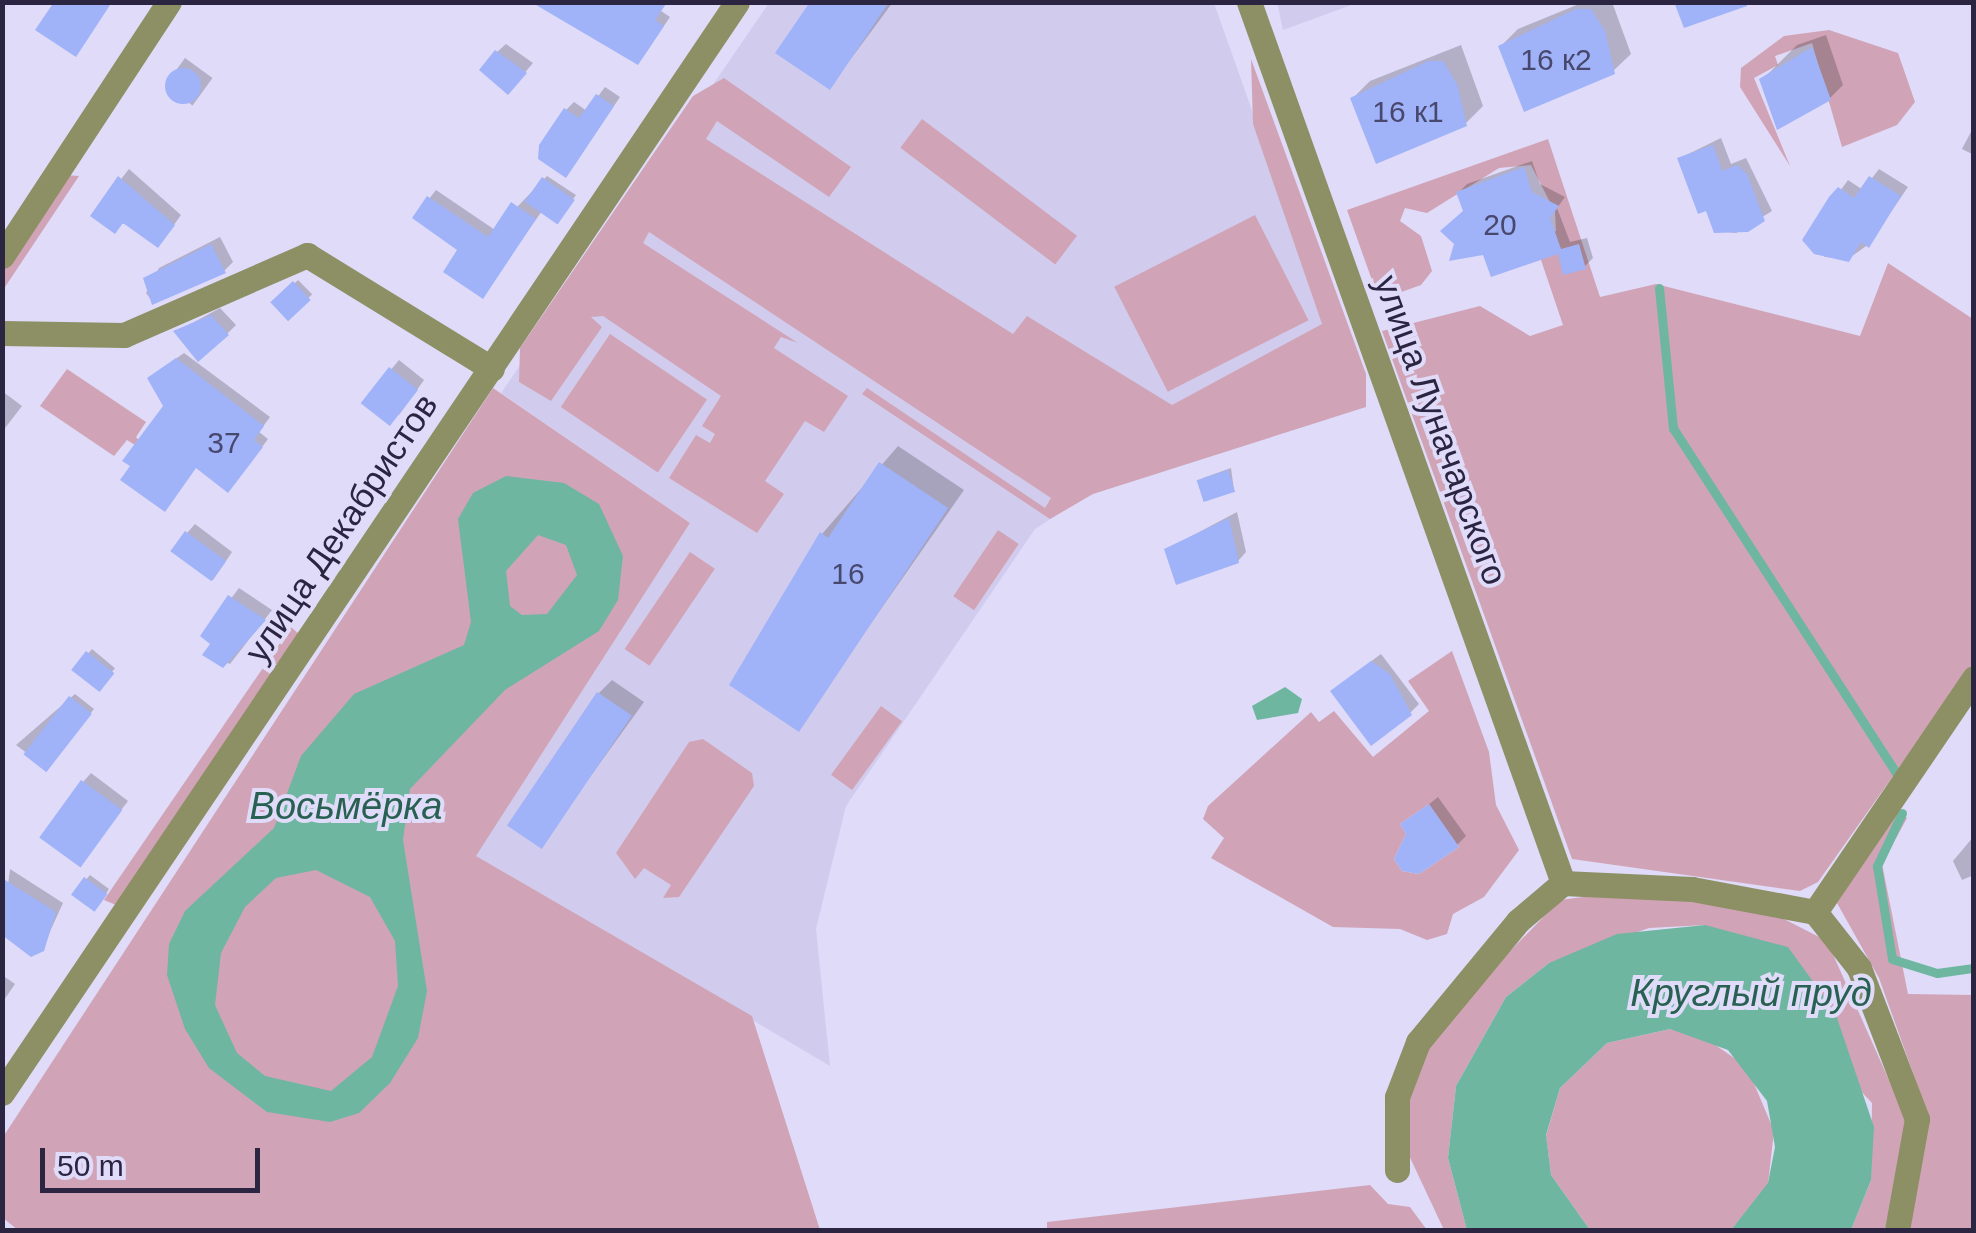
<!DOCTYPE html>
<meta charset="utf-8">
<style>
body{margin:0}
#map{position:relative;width:1976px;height:1233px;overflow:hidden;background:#dfdbf9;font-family:Arial,sans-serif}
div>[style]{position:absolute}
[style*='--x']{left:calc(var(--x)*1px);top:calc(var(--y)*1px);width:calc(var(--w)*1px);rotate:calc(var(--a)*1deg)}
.built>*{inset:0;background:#d1cced}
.green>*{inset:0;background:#d0a4b6;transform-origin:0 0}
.water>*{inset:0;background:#6eb6a0}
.shadow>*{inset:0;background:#0003;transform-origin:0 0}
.stream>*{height:9px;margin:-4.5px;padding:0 4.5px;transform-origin:4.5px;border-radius:4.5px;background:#6eb6a0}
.building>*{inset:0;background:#a0b3f8;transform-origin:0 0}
.round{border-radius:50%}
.minor>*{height:25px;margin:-12.5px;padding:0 12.5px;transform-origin:12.5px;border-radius:12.5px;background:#8c9064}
span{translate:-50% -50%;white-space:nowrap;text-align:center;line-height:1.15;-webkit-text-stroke:8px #dfdbf9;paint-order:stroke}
.number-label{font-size:30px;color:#48486f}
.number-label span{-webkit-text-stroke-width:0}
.street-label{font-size:35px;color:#2b2541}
.water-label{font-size:38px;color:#286151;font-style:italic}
.frame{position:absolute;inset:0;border:5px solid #2b2541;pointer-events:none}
.scale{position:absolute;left:40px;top:1148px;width:220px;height:45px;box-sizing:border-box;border:5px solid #2b2541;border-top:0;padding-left:12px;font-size:30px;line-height:35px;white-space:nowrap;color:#2b2541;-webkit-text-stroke:8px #dfdbf9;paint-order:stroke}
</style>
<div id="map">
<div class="built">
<div style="clip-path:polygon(1277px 2px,1357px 2px,1357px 3px,1283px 30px)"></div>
<div style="clip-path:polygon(769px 3px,1214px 3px,1332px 336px,1035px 529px,846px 806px,816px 929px,830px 1066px,475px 856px,690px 523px,501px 393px)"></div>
</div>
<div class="green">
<div style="clip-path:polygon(1829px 30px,1898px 53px,1915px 102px,1897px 125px,1842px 147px,1812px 43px,1775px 56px,1778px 65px,1754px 78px,1790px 166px,1740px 87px,1741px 68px,1784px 36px)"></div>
<div style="clip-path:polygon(1251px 59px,1366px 374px,1366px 407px,1093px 494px,1050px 519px,862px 394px,867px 388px,1045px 508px,1051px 498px,649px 232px,643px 243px,798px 343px,781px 337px,774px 348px,848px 396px,824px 432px,805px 421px,765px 481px,784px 494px,757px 533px,669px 478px,696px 435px,710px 443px,715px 434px,702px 426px,721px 396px,603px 316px,591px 317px,602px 327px,551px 401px,519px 382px,520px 348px,693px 96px,724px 78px,851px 167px,829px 197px,717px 121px,706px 139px,1013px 334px,1027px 316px,1172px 405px,1322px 324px,1253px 124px)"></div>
<div style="left:922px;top:119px;width:194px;height:36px;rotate:37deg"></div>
<div style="clip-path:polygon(1548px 139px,1600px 297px,1656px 284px,1860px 336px,1888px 263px,1973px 319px,1973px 663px,1818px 882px,1800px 891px,1572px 859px,1382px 331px,1480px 306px,1530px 336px,1563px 325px,1539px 254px,1540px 238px,1556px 231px,1555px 212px,1531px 165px,1499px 168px,1427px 213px,1405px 208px,1400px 221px,1421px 236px,1432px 271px,1421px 285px,1379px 300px,1347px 210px)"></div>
<div style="clip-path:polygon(64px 175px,79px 176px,3px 290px,3px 269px)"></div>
<div style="left:1255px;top:215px;width:118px;height:158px;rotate:63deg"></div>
<div style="left:610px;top:334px;width:117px;height:88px;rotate:34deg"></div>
<div style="clip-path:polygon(67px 369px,146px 422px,136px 437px,154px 457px,127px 440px,114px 456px,40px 406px)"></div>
<div style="clip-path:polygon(493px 388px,690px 523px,476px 856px,752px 1016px,820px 1230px,18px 1230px,3px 1218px,3px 1137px)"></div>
<div style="left:998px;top:530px;width:25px;height:80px;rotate:34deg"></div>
<div style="left:690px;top:552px;width:30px;height:117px;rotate:34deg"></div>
<div style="clip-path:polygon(291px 627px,299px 634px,116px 905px,104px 900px)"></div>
<div style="clip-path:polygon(evenodd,1452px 651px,1489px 752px,1496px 805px,1519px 850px,1484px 897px,1453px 914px,1447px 934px,1427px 940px,1400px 929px,1333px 927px,1211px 858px,1224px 838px,1203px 819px,1208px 806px,1311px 712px,1319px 722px,1334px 711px,1373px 757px,1429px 711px,1408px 681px,1452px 651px,1429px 804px,1459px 847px,1419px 874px,1402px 871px,1394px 859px,1406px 834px,1400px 824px,1429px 804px)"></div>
<div style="left:881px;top:706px;width:26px;height:85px;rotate:36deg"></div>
<div style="clip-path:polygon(703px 739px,752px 773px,754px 786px,679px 897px,663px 898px,671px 885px,644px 868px,635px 879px,616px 853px,689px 742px)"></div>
<div style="clip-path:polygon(1895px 808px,1907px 818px,1882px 864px,1908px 994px,1973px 995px,1973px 1230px,1908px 1230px,1926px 1139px,1923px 1101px,1879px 978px,1837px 903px)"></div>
<div style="clip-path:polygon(1628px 891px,1778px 916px,1827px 941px,1909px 1125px,1885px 1230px,1851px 1230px,1871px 1180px,1872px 1103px,1705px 925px,1649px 928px,1549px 963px,1506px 997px,1456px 1086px,1448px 1158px,1467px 1230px,1444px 1230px,1406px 1149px,1405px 1103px,1439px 1024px,1560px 900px)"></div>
<div style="clip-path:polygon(1670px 1029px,1704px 1037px,1747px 1067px,1774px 1131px,1768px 1184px,1731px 1230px,1590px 1230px,1551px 1175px,1546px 1136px,1560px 1088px,1607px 1043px)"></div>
<div style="clip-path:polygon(1370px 1185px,1388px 1204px,1410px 1207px,1427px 1230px,1047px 1230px,1047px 1222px)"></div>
</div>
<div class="water">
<div style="clip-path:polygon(evenodd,506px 476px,564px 483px,599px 504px,623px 556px,618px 600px,599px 631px,505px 690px,410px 789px,403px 840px,427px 991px,418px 1038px,390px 1083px,359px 1113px,330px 1122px,267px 1112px,209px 1068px,185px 1029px,167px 975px,169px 944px,185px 911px,274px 828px,301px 756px,354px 694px,464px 645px,471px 622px,458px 519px,473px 493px,506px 476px,538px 535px,566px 545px,577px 575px,547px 614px,522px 615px,510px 606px,506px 571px,538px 535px,506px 476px,316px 870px,370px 897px,395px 941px,398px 986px,372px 1057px,331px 1091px,265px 1076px,237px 1053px,215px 1005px,221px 953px,245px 907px,276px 878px,316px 870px)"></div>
<div style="clip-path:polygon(1285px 687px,1302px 699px,1298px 713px,1257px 720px,1252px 706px)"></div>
<div style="clip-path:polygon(1705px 925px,1788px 947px,1835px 1012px,1874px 1127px,1871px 1180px,1851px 1230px,1731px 1230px,1768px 1183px,1775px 1147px,1767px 1101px,1728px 1050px,1670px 1029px,1607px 1043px,1560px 1088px,1546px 1135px,1551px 1175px,1590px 1230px,1467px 1230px,1448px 1158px,1456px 1086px,1506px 997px,1549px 963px,1617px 934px)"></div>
</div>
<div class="shadow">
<div style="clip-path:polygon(559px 2px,667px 2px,661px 11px,670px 17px,645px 54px)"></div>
<div style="clip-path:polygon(813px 2px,893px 2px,830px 87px)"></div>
<div style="clip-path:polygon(1584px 2px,1612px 2px,1631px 54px,1613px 71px,1524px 109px,1501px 46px,1518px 29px)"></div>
<div style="clip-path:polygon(1826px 35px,1843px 85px,1830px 98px,1762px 80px,1797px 45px)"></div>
<div style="clip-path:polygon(506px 44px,533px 63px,516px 83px,497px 52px)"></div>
<div style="clip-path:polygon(1461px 45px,1483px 106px,1466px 123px,1377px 161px,1353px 98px,1370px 81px)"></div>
<div style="left:185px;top:58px;width:34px;height:34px;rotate:36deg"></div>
<div style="clip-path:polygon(605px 87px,620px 97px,573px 167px,566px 110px,574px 102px,587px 111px)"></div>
<div style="clip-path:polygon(1974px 126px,1974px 155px,1962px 149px)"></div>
<div style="clip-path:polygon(1721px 138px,1731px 164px,1746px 158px,1772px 211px,1736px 233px,1716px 231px,1680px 158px)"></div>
<div style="clip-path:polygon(1532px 161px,1540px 184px,1565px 197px,1557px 208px,1570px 242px,1587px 238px,1593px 258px,1585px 266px,1466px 211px,1459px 192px,1467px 184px)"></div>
<div style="clip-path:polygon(129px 169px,181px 215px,166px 236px,93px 215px)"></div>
<div style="clip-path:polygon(1879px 169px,1908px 187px,1869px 244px,1848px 259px,1825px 257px,1805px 240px,1848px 180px,1863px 190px)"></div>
<div style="clip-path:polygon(547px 176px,576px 195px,560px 218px,542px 211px,483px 295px,461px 249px,415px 217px,436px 190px,495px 230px)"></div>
<div style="clip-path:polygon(220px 237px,233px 262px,224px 271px,153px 302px,146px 293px,159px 268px)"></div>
<div style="left:298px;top:280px;width:20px;height:33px;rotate:45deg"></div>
<div style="clip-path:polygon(220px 308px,236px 325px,227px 334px,176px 332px)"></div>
<div style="clip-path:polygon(184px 353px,270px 417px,259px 432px,268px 439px,235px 483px,166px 406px,157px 372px)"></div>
<div style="clip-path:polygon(399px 360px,424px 380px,399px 415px,364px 402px)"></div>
<div style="clip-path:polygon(2px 391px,22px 406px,2px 432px)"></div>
<div style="clip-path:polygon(898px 446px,964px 490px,798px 728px,822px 534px)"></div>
<div style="clip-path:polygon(1231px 468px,1234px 490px,1200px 481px,1203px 478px)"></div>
<div style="clip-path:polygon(1237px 512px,1246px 552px,1238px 561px,1167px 549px)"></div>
<div style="clip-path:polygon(195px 524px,232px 552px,213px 580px,187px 533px)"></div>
<div style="clip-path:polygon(239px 588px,272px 610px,230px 664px,206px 654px,213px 643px,203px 635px)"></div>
<div style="left:92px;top:649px;width:30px;height:26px;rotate:40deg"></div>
<div style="clip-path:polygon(1381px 654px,1419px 704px,1410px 713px,1342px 683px)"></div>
<div style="clip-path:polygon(612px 680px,644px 702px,541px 845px,599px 693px)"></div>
<div style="clip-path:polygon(75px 694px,94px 709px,48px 769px,16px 745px)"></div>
<div style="clip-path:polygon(91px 773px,128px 801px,87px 855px,83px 782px)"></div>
<div style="clip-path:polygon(1438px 797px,1466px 836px,1457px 845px,1409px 834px,1403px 825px)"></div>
<div style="clip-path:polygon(1974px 836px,1974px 875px,1962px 880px,1953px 861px)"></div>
<div style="clip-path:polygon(10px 869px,63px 903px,42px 949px,2px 932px)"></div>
<div style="clip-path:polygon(90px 875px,109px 889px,98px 906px,74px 894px)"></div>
<div style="clip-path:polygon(2px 975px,15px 984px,2px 1003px)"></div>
</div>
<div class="stream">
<div style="--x:1659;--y:288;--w:141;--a:84.3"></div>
<div style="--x:1673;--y:428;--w:411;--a:57.1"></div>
<div style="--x:1902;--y:813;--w:59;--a:115.3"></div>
<div style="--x:1877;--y:866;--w:94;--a:80.8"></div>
<div style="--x:1892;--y:959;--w:47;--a:17.3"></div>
<div style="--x:1937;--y:973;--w:37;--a:-8"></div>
</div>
<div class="building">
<div style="clip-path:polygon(54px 2px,112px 2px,76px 57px,35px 30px)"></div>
<div style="clip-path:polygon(531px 2px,667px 2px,655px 20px,664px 26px,638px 65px)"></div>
<div style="clip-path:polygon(810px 2px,889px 2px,830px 90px,775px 53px)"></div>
<div style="clip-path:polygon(1674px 2px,1747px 2px,1747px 6px,1684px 28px)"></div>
<div style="clip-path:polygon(1576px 9px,1591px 9px,1605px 31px,1615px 74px,1524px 112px,1498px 46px)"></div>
<div style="clip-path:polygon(1812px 47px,1831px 100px,1777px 130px,1759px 79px)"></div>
<div style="clip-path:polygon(495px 50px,527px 73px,508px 95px,479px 70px)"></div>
<div style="clip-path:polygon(1428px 61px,1443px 61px,1457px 84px,1467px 126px,1376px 164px,1350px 98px)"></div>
<div class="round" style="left:165px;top:68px;width:36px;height:36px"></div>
<div style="clip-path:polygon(596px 94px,614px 106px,566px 178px,538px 159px,539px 145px,564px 108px,579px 118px)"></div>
<div style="clip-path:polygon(1713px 145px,1722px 171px,1737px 165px,1747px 174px,1765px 221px,1748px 232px,1714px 233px,1706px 211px,1698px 214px,1677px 158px)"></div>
<div style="clip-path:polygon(1524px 167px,1532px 192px,1559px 206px,1550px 218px,1561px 249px,1579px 244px,1586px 269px,1563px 275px,1558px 254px,1491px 277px,1483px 255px,1449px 261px,1454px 244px,1440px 231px,1463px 211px,1456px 192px)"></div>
<div style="clip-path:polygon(118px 176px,175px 225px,158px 248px,123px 223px,115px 234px,90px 216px)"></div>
<div style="clip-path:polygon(1869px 176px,1901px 196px,1869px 248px,1861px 242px,1849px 262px,1814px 254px,1802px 240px,1829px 197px,1838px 187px,1854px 198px)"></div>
<div style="left:542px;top:177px;width:40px;height:30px;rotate:35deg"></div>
<div style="clip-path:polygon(427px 196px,488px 237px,511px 202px,536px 219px,483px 299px,443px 272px,457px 250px,412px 218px)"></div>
<div style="clip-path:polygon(211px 244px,226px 273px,152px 305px,143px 278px)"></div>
<div style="left:293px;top:281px;width:26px;height:31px;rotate:47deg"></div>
<div style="clip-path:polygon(211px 315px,229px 335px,198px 362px,173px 331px)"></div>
<div style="clip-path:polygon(176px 358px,264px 426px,254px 440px,263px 447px,228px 493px,196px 468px,165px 512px,120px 480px,130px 466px,122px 461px,163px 406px,147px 378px)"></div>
<div style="left:389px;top:367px;width:37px;height:46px;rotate:38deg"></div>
<div style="clip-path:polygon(879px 462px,948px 508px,799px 732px,729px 685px,820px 532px,828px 538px)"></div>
<div style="left:1228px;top:470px;width:23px;height:33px;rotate:72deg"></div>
<div style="clip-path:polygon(1229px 518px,1239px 563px,1176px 585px,1164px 549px)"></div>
<div style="left:185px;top:531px;width:51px;height:25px;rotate:36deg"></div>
<div style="clip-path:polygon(228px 595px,266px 620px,223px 668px,202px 655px,210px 644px,200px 636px)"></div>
<div style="left:86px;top:651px;width:36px;height:24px;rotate:38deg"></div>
<div style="clip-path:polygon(1371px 661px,1390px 674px,1412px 715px,1371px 746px,1330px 691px)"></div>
<div style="left:597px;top:692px;width:42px;height:161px;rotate:34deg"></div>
<div style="left:69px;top:696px;width:29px;height:74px;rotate:38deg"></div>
<div style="left:81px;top:780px;width:51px;height:71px;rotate:36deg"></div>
<div style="clip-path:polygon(1429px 804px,1459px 847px,1419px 874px,1402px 871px,1394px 859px,1406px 834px,1400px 824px)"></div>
<div style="left:84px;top:877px;width:29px;height:22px;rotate:36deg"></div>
<div style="clip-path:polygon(2px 878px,56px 912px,44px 951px,31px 957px,2px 935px)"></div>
</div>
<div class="minor">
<div style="--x:1249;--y:2;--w:935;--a:70.38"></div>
<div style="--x:2;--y:256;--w:304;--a:-56.7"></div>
<div style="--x:2;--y:333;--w:122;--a:0.9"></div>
<div style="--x:124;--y:335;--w:200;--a:-23.6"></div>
<div style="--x:307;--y:255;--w:217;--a:31.6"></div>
<div style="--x:1815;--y:912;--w:283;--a:-55.8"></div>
<div style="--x:2;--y:1093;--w:1315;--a:-56.03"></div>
<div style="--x:1397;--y:1170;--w:73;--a:-90"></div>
<div style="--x:1397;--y:1097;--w:59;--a:-69.1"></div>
<div style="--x:1418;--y:1042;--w:157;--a:-50.4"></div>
<div style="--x:1518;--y:921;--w:59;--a:-40.2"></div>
<div style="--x:1563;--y:883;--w:129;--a:2.7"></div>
<div style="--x:1692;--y:889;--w:125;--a:10.6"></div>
<div style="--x:1815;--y:912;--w:71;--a:51.8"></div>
<div style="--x:1859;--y:968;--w:162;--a:69"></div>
<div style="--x:1917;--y:1119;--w:113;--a:100.2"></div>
</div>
<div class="number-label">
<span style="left:1556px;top:60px">16 к2</span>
<span style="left:1408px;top:112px">16 к1</span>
<span style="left:1500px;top:225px">20</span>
<span style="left:224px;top:443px">37</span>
<span style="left:848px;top:574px">16</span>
</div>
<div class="street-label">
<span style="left:1441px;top:430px;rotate:70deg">улица Луначарского</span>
<span style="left:341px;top:528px;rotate:-56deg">улица Декабристов</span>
</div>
<div class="water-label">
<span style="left:346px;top:807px">Восьмёрка</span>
<span style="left:1751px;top:994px">Круглый пруд</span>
</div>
<div class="frame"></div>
<div class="scale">50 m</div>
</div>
